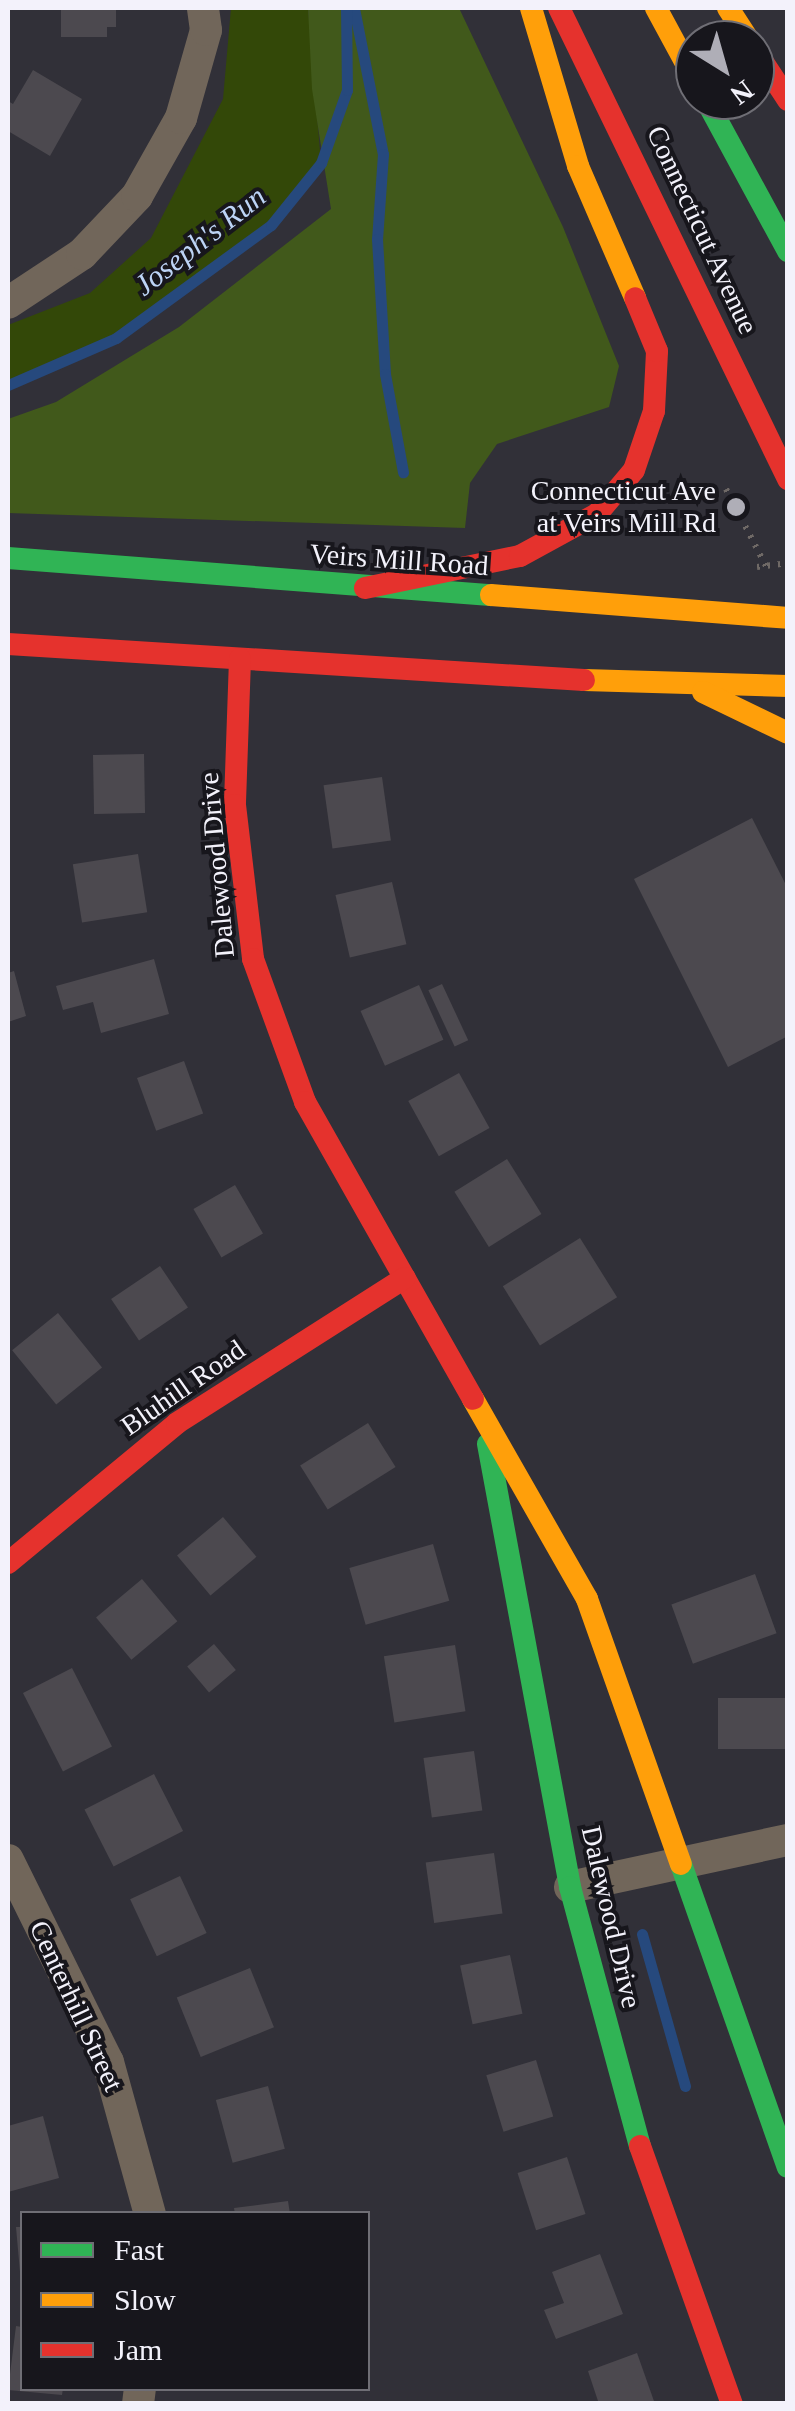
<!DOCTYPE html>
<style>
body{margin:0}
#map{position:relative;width:795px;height:2411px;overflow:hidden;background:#313038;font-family:"Times New Roman",serif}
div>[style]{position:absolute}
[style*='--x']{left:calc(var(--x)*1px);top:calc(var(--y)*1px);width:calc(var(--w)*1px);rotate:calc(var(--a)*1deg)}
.green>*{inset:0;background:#334808}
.forest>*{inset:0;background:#41591b}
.stream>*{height:11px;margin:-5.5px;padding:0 5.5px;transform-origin:5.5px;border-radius:5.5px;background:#26497d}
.building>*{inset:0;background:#4c494f;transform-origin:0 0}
.path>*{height:6px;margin-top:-3px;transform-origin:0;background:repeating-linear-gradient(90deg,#6f6966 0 2.5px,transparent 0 10.5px)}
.street>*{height:32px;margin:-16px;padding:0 16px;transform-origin:16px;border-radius:16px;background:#71665a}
.fast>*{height:22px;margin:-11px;padding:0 11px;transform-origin:11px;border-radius:11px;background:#30b455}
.slow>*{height:22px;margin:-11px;padding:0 11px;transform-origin:11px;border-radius:11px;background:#ff9f0a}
.jam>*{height:22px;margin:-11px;padding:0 11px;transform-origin:11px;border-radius:11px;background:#e5322d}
.dots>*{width:28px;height:28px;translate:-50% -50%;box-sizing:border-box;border:5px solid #17161c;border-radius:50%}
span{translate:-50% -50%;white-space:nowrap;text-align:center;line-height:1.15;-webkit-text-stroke:8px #17161c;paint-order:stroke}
.street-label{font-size:28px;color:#f3f2fb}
.poi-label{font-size:28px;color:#f3f2fb}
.right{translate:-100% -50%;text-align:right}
.water-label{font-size:30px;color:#bdd4f6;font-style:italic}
.frame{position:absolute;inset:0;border:10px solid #f3f2fb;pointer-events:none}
.legend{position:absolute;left:20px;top:2211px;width:350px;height:180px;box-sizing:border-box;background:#17161c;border:2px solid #6f6e75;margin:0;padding:12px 18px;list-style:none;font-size:30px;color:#f3f2fb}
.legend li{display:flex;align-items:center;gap:20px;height:50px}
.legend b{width:50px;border:2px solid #6f6e75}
.north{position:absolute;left:675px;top:20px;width:100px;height:100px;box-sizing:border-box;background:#17161c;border:2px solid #6f6e75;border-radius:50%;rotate:143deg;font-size:28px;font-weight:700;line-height:40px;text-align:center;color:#f3f2fb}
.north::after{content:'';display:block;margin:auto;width:35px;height:45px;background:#afaeb7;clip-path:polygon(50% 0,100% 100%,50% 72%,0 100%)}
</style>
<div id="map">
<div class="green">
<div style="clip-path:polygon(231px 8px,308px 8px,321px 163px,271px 225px,116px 338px,8px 385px,8px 325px,90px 293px,151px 238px,223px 99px)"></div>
</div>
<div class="forest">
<div style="clip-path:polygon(308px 8px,459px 8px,563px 227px,619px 366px,609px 407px,497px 444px,470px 483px,465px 528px,8px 513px,8px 419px,56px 402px,179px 327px,331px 209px,312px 89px)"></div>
</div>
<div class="stream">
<div style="--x:354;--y:8;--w:149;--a:78.8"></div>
<div style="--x:383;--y:154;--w:85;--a:94"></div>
<div style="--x:377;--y:239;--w:135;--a:86.6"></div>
<div style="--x:385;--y:374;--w:100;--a:79.6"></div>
<div style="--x:8;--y:385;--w:118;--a:-23.5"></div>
<div style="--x:116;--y:338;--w:192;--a:-36.1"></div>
<div style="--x:271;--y:225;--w:80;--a:-51.1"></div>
<div style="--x:321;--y:163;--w:77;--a:-70.4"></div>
<div style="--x:347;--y:90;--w:82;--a:-90.7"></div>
<div style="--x:642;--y:1934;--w:158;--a:74.2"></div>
</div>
<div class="building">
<div style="clip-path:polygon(61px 8px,116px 8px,116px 27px,107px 27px,107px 37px,61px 37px)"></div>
<div style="clip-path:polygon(33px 70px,82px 99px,50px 156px,8px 131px,8px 101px,13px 104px)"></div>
<div style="left:144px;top:754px;width:59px;height:51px;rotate:89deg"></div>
<div style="left:382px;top:777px;width:64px;height:59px;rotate:82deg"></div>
<div style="clip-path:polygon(752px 818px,788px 889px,788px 1036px,728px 1067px,634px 879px)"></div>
<div style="left:138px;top:854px;width:59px;height:66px;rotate:81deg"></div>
<div style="left:392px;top:882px;width:64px;height:58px;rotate:77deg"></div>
<div style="clip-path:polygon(154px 959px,169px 1014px,101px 1033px,93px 1002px,63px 1010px,56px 986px)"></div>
<div style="clip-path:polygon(14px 971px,26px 1016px,8px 1022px,8px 973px)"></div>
<div style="left:442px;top:984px;width:62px;height:15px;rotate:65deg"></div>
<div style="left:419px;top:985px;width:60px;height:64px;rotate:66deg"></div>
<div style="left:184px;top:1061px;width:56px;height:50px;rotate:70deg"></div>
<div style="left:459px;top:1073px;width:63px;height:58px;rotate:61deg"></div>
<div style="left:507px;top:1159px;width:65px;height:62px;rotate:58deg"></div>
<div style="left:235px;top:1185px;width:56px;height:48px;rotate:60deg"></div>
<div style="left:580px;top:1238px;width:70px;height:91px;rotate:58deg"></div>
<div style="left:160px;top:1266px;width:50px;height:59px;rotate:56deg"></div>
<div style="left:58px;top:1313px;width:70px;height:59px;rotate:51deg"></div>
<div style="left:368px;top:1423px;width:52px;height:80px;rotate:58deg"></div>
<div style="left:223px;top:1517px;width:52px;height:60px;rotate:50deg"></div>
<div style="left:433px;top:1544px;width:59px;height:87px;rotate:74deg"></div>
<div style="left:755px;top:1574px;width:63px;height:89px;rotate:70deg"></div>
<div style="left:142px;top:1579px;width:55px;height:60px;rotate:50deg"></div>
<div style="left:214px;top:1644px;width:34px;height:35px;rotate:50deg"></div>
<div style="left:455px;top:1645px;width:67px;height:72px;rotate:81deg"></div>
<div style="left:72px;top:1668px;width:88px;height:55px;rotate:63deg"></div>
<div style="left:788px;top:1698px;width:51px;height:70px;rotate:90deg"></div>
<div style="left:474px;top:1751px;width:60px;height:51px;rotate:82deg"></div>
<div style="left:154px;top:1774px;width:64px;height:78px;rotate:63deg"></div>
<div style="left:494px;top:1853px;width:61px;height:69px;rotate:82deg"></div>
<div style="left:180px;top:1876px;width:63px;height:55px;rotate:65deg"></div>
<div style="left:510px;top:1955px;width:60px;height:51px;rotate:78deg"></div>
<div style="left:250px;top:1968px;width:64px;height:79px;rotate:68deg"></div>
<div style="left:536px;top:2060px;width:59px;height:52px;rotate:73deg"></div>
<div style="left:268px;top:2086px;width:65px;height:54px;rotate:75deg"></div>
<div style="clip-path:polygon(43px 2116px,59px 2178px,8px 2192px,8px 2126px)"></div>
<div style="left:567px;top:2157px;width:60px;height:52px;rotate:72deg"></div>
<div style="clip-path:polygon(288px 2201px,290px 2214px,235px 2214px,234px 2208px)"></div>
<div style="clip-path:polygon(16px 2227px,22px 2227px,22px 2272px,20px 2272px)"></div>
<div style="clip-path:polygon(600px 2254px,623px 2314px,556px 2339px,544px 2310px,564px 2303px,552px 2272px)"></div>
<div style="clip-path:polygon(16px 2326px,22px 2327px,22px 2388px,63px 2388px,62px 2395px,8px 2390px)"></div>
<div style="clip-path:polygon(637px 2353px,655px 2404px,599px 2404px,588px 2371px)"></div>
</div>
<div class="path">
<div style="--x:726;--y:489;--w:89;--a:62.6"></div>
<div style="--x:757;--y:567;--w:24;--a:-7"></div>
</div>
<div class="street">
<div style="--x:8;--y:303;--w:89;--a:-33.5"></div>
<div style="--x:82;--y:254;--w:80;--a:-46.5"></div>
<div style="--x:137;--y:196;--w:90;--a:-60.6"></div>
<div style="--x:181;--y:118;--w:91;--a:-74.1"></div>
<div style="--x:206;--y:30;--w:22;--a:-98"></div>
<div style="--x:8;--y:1860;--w:225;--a:63.7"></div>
<div style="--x:108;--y:2062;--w:158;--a:74.6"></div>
<div style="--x:570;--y:1887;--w:223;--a:-12.2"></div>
<div style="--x:138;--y:2404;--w:16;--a:-83"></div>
</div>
<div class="fast">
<div style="--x:706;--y:100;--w:172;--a:61.5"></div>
<div style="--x:8;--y:558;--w:484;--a:4.4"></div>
<div style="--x:488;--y:1444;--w:451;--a:79.5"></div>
<div style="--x:570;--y:1887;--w:268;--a:74.9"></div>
<div style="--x:681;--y:1864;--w:321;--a:70.6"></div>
</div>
<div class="slow">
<div style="--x:531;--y:8;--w:165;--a:73.4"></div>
<div style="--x:578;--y:166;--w:144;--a:66.6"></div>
<div style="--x:656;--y:8;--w:82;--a:61.6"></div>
<div style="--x:728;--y:8;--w:38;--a:57"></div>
<div style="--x:491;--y:595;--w:298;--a:4.4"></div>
<div style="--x:584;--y:680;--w:204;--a:1.7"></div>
<div style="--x:703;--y:692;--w:94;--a:25.8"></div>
<div style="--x:473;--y:1399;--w:230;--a:60.3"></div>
<div style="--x:587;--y:1599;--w:281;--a:70.5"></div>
</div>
<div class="jam">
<div style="--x:559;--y:8;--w:524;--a:64.07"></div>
<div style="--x:755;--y:50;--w:60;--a:56.6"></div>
<div style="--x:365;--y:588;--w:158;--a:-11.7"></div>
<div style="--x:520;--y:556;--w:88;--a:-28.6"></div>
<div style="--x:597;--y:514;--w:57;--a:-49.9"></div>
<div style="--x:634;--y:470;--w:62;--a:-71.3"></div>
<div style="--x:654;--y:411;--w:60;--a:-87.1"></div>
<div style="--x:657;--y:351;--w:57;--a:-112.5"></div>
<div style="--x:8;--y:644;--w:577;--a:3.58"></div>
<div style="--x:240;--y:659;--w:146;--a:92"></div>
<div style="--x:235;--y:805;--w:155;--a:83.3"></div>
<div style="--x:253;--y:959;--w:152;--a:70"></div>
<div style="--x:305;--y:1102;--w:341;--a:60.5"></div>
<div style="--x:8;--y:1563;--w:219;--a:-39.6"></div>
<div style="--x:177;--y:1423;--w:270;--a:-32.5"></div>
<div style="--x:640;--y:2146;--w:274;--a:70.4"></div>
</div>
<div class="dots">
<div style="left:736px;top:507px;background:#afaeb7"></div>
</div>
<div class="street-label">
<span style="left:702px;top:230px;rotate:65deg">Connecticut Avenue</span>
<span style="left:399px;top:560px;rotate:4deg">Veirs Mill Road</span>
<span style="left:217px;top:865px;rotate:-95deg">Dalewood Drive</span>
<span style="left:183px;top:1388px;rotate:-35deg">Bluhill Road</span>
<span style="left:611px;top:1917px;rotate:77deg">Dalewood Drive</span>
<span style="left:76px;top:2006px;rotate:65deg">Centerhill Street</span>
</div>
<div class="poi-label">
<span class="right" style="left:716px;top:507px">Connecticut Ave<br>at Veirs Mill Rd</span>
</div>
<div class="water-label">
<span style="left:200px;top:241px;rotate:-38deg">Joseph's Run</span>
</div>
<div class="frame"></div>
<ul class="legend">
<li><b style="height:12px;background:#30b455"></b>Fast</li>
<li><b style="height:12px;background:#ff9f0a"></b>Slow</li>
<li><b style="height:12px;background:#e5322d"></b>Jam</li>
</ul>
<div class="north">N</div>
</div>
